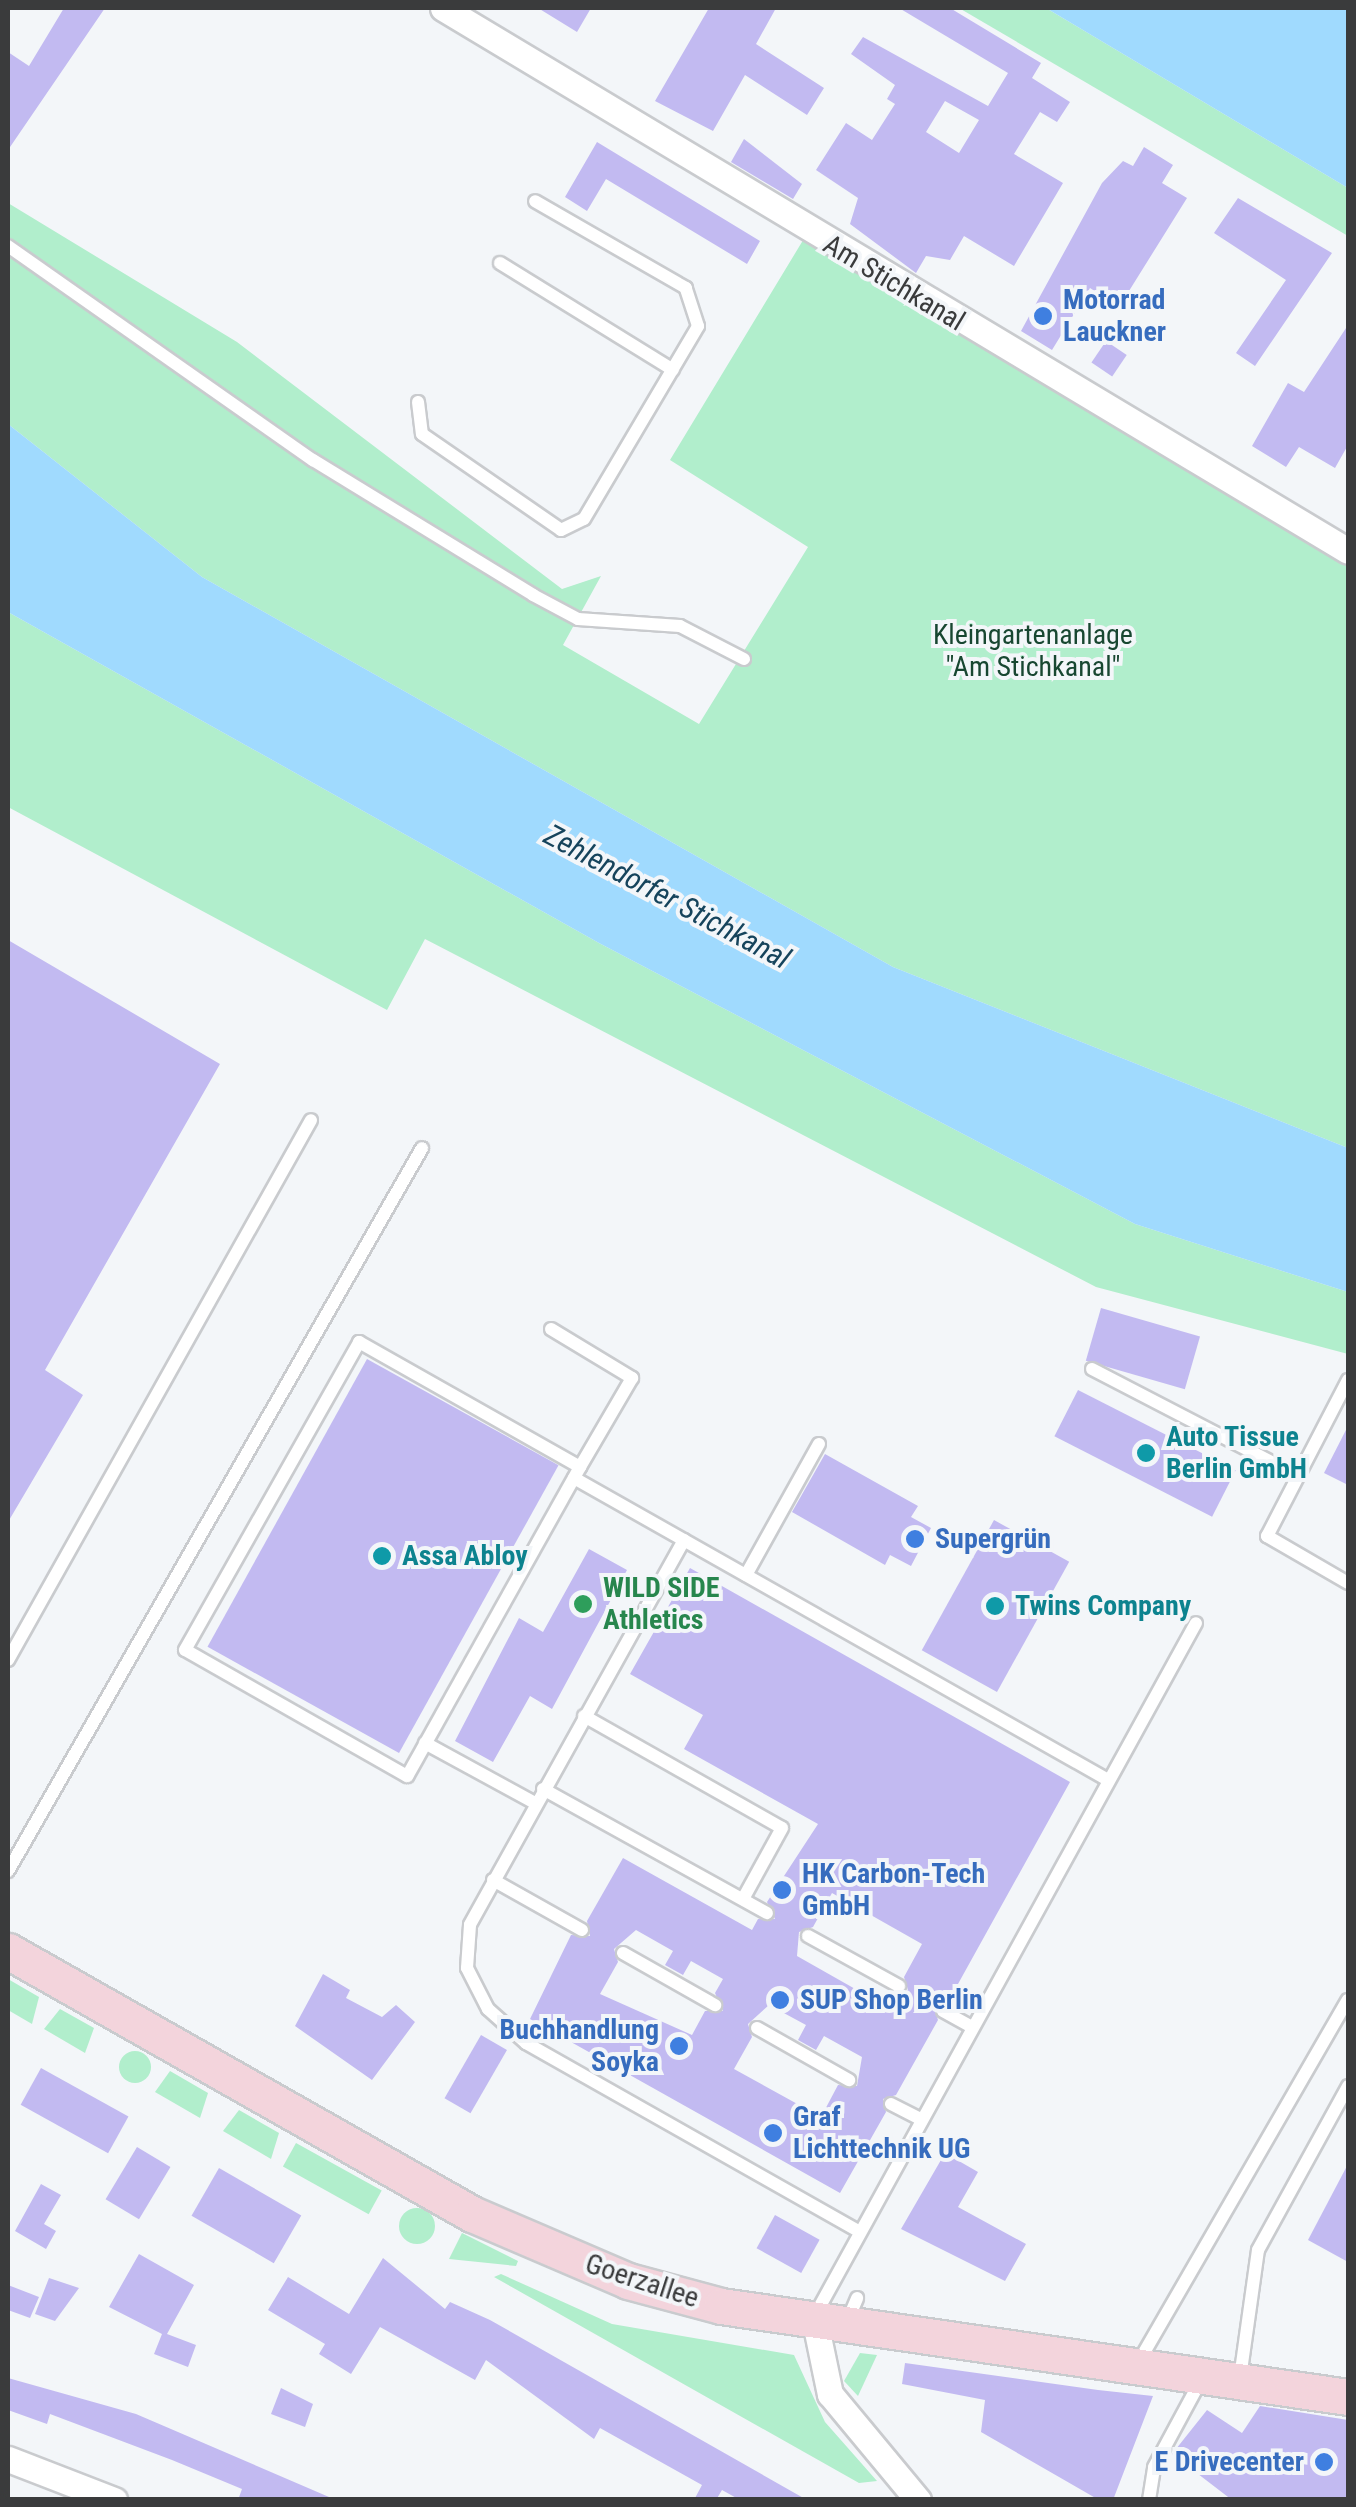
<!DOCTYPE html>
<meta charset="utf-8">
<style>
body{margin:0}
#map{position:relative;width:1356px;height:2507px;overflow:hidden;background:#f3f6f9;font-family:"Roboto Condensed",sans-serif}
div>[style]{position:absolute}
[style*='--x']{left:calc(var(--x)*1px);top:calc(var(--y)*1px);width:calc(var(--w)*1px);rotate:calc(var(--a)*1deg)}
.green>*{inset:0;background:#b1eecc;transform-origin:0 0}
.round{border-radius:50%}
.water>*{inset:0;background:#a0dafe}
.building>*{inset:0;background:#c2baf1;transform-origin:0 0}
.roads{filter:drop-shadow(2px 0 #c9cbce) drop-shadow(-2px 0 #c9cbce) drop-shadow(0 2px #c9cbce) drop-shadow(0 -2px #c9cbce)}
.service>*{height:12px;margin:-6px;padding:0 6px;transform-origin:6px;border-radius:6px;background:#fff}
.minor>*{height:25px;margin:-12.5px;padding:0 12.5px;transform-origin:12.5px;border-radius:12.5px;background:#fff}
.secondary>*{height:35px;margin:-17.5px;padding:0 17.5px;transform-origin:17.5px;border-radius:17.5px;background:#f3d4dc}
.dots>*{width:28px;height:28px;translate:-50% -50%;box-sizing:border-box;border:5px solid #f3f6f9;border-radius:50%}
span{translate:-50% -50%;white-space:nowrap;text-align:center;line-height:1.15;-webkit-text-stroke:8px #f3f6f9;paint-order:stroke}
.street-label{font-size:28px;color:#3a3b3c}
.shop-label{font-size:28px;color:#366cbe;font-weight:700}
.left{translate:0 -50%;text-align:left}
.right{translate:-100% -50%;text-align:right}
.park-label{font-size:28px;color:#184731}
.culture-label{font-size:28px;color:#0d838f;font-weight:700}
.leisure-label{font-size:28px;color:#27864d;font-weight:700}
.water-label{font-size:30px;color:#16445c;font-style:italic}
.frame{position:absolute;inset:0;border:10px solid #3a3b3c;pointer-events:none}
</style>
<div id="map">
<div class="green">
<div style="clip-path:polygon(959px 8px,1046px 8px,1348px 188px,1348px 236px)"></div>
<div style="clip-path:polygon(8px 203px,237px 342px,562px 589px,601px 576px,563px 645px,699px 724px,808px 547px,670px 460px,808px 232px,1348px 561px,1348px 1148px,893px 967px,202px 577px,8px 424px)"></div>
<div style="clip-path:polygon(8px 612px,599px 943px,1135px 1224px,1348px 1292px,1348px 1354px,1096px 1287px,425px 939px,387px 1010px,8px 807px)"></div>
<div style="clip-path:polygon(8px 1979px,39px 1997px,32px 2024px,8px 2010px)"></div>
<div style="clip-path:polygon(60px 2009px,94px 2028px,85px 2053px,44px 2029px)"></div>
<div class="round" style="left:119px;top:2051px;width:32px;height:32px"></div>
<div style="clip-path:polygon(170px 2071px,208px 2093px,200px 2118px,155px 2092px)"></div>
<div style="clip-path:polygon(239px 2110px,279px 2133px,271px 2159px,223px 2131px)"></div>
<div style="left:296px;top:2143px;width:98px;height:27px;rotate:29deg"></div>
<div class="round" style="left:399px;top:2208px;width:36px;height:36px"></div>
<div style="clip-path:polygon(462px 2233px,518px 2261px,516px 2266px,449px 2259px)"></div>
<div style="clip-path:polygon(501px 2274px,612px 2324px,794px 2355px,825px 2422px,877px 2481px,859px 2483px,494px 2277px)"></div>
<div style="clip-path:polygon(860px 2353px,877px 2355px,858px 2396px,844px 2381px)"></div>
</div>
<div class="water">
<div style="clip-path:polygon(1046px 8px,1348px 8px,1348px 188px)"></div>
<div style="clip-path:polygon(8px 424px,202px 577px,893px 967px,1348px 1148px,1348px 1292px,1135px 1224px,599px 943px,8px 612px)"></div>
</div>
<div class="building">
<div style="clip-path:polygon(64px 8px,105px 8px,8px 150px,8px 52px,29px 66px)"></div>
<div style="clip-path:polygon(538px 8px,591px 8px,577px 32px)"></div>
<div style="clip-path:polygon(709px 8px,776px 8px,756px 44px,824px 88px,807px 115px,745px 75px,713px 131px,655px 101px)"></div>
<div style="clip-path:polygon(evenodd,899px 8px,950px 8px,1041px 63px,1032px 78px,1070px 102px,1057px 122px,1040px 112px,1014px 154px,1063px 183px,1014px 266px,964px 236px,950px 260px,926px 256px,916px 273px,850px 224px,858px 198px,816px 170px,846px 123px,872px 140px,895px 104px,887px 99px,895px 85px,851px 54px,863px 37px,988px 106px,1008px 73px,899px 8px,945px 101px,979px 120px,959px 153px,926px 132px,945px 101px)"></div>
<div style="clip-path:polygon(744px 139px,802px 184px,793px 199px,731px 162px)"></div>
<div style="clip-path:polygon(597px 142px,760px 241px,747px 264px,606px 179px,587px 211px,565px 197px)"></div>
<div style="clip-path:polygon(1144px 147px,1173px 165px,1162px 183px,1187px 198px,1119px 307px,1090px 288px,1052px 350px,1021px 331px,1102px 183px,1123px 161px,1133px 166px)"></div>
<div style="clip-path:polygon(1238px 198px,1332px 253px,1255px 366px,1236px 353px,1286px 280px,1214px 233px)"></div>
<div style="clip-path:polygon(1348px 325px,1348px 445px,1335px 468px,1299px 447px,1286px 467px,1252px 446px,1288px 383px,1304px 392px)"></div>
<div style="left:1106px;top:341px;width:25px;height:26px;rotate:34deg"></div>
<div style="clip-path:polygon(8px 940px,220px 1064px,45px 1370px,83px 1395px,8px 1522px)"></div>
<div style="left:1101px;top:1308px;width:103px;height:55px;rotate:16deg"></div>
<div style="left:367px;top:1359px;width:219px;height:329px;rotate:29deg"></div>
<div style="left:1078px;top:1390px;width:177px;height:52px;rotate:27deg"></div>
<div style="clip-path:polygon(1348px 1426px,1348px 1485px,1324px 1473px)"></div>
<div style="clip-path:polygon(825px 1454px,918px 1506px,911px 1517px,931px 1528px,911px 1566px,890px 1555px,885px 1565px,792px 1512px)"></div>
<div style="left:994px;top:1520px;width:86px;height:149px;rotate:29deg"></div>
<div style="clip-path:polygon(589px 1549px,627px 1570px,552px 1709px,530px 1696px,493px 1762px,455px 1741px,519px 1618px,543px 1632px)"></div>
<div style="clip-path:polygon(evenodd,690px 1568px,1070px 1782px,948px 2002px,934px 2007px,938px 2020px,896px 2095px,883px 2099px,886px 2112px,840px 2193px,530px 2019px,571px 1935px,590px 1936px,587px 1921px,623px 1858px,752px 1930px,758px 1919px,775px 1919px,767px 1902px,818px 1824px,684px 1749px,703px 1715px,630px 1674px,690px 1568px,832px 1893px,922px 1944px,904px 1977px,908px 1990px,887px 2007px,797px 1956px,799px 1932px,813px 1927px,832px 1893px,690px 1568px,636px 1930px,673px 1951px,665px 1965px,683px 1975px,691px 1961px,723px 1979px,715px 1993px,723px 2011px,705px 2011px,692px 2035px,600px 1994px,618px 1962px,614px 1949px,636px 1930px,690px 1568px,769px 2005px,806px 2025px,798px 2040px,816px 2050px,824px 2036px,862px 2057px,857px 2086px,838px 2085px,821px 2117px,734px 2069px,752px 2037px,748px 2024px,769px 2005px)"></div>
<div style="clip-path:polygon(323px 1974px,350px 1990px,346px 1998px,382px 2017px,396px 2005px,415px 2022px,372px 2080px,295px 2026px)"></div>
<div style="left:481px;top:2035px;width:30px;height:73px;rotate:30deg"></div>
<div style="left:41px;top:2068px;width:100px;height:42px;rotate:29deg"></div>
<div style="left:137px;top:2147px;width:39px;height:61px;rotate:31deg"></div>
<div style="clip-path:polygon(945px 2153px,978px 2172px,958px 2207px,1026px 2244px,1005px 2281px,901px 2229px)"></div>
<div style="clip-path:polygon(1348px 2164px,1348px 2262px,1308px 2240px)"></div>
<div style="left:219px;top:2168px;width:95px;height:55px;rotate:30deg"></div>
<div style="clip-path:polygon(41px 2184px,61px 2195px,44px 2224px,56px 2231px,46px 2249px,15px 2231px)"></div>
<div style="left:775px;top:2215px;width:51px;height:38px;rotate:29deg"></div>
<div style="clip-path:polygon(139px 2254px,194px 2285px,167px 2334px,196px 2345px,188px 2367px,154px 2354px,162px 2334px,109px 2307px)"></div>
<div style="clip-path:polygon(383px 2258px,445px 2309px,450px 2302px,490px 2320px,807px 2500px,740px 2500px,722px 2490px,716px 2500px,694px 2500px,702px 2485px,600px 2428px,594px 2439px,486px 2360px,475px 2380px,380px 2327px,351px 2374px,319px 2354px,325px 2344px,268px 2310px,288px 2277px,349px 2314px)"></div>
<div style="clip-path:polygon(49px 2278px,79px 2288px,55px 2321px,35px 2314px)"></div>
<div style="clip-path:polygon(8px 2285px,39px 2297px,30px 2318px,8px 2310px)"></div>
<div style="clip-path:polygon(905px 2363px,1098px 2390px,1153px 2396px,1113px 2500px,1099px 2500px,981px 2432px,985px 2400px,902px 2384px)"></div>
<div style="clip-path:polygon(8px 2378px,136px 2414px,336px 2500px,238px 2500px,242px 2489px,172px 2460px,50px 2414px,47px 2424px,8px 2410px)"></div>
<div style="clip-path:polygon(281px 2388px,313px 2404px,305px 2427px,271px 2414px)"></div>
<div style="clip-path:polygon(1260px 2406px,1348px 2420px,1348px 2500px,1232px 2500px,1172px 2454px,1207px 2410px,1242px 2433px)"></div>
</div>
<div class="roads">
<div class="service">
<div style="--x:8;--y:246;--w:373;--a:35.1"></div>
<div style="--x:313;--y:460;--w:258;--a:31.5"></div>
<div style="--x:533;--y:595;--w:51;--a:28.1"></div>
<div style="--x:578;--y:619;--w:102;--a:3.9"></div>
<div style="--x:680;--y:626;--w:72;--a:27.3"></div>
<div style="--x:500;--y:263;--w:203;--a:31.7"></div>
<div style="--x:418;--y:402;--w:32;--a:83"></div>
<div style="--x:422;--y:434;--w:169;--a:34.6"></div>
<div style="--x:561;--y:530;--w:25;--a:-26"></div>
<div style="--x:584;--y:519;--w:224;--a:-59.4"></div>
<div style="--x:698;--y:326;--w:40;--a:-108"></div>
<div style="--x:686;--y:288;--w:174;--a:-150.1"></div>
<div style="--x:551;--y:1329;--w:95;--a:31.2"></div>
<div style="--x:632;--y:1378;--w:103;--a:120.3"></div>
<div style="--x:359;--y:1342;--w:254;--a:29.5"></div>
<div style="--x:580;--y:1467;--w:354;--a:119.2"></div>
<div style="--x:407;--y:1776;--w:255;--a:-150.4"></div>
<div style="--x:185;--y:1650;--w:354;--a:-60.5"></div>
<div style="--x:1092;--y:1369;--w:232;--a:27.4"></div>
<div style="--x:1348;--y:1380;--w:176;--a:117.4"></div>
<div style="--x:1267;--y:1536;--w:94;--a:30.1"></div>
<div style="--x:574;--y:1478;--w:613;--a:29.49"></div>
<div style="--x:684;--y:1540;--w:440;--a:119.1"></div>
<div style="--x:470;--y:1925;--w:43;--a:94"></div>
<div style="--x:467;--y:1968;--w:46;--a:62.9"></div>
<div style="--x:488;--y:2009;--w:51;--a:41.8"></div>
<div style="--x:526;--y:2043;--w:378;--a:29.5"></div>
<div style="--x:746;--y:1575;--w:150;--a:-60.9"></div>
<div style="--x:8;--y:1660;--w:619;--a:-60.7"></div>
<div style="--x:584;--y:1716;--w:227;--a:29.5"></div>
<div style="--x:782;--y:1828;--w:81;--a:118.8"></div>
<div style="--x:425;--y:1743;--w:125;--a:28.6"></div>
<div style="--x:543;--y:1789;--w:256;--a:29"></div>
<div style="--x:8;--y:1871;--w:833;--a:-60.2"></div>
<div style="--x:493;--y:1880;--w:102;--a:29.3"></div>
<div style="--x:808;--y:1936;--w:104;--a:28.8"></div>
<div style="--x:623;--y:1953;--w:106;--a:29.5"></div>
<div style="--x:943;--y:2011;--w:31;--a:29"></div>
<div style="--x:757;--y:2028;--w:106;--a:29.5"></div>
<div style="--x:891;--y:2104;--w:30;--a:27"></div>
<div style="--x:814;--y:2317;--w:792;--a:-61.17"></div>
<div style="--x:847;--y:2322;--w:26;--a:-67"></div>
<div style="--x:1138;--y:2363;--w:419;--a:-60"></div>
<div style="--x:1240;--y:2378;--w:129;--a:-82"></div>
<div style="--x:1258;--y:2250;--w:187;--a:-61.2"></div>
<div style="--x:1149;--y:2500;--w:33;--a:-81"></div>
<div style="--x:1154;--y:2467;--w:97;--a:-61.6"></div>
</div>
<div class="minor">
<div style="--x:443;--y:8;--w:1055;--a:30.96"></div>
<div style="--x:814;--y:2317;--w:79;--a:78.3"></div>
<div style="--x:830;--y:2394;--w:138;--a:50.3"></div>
<div style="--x:8;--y:2459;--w:114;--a:21.1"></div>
</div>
<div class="secondary">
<div style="--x:8;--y:1951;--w:533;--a:29.55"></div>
<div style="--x:472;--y:2214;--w:170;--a:23.2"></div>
<div style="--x:628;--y:2281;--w:96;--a:15"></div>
<div style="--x:721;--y:2306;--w:634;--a:8.26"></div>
</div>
</div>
<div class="dots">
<div style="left:1043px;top:316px;background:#3f7fe0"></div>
<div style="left:1146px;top:1453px;background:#0f9aa8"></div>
<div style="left:915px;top:1539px;background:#3f7fe0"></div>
<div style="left:382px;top:1556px;background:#0f9aa8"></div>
<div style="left:583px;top:1604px;background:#2e9e5b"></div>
<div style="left:995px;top:1606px;background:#0f9aa8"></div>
<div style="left:782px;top:1890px;background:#3f7fe0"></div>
<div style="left:780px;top:2000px;background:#3f7fe0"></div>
<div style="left:679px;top:2046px;background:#3f7fe0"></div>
<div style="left:773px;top:2133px;background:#3f7fe0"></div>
<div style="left:1324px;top:2462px;background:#3f7fe0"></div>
</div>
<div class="street-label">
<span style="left:894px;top:283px;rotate:31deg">Am Stichkanal</span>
<span style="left:642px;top:2281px;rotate:18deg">Goerzallee</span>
</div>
<div class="shop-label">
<span class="left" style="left:1063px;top:316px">Motorrad<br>Lauckner</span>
<span class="left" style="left:935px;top:1539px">Supergrün</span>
<span class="left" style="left:802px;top:1890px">HK Carbon-Tech<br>GmbH</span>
<span class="left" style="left:800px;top:2000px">SUP Shop Berlin</span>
<span class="right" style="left:659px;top:2046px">Buchhandlung<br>Soyka</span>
<span class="left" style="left:793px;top:2133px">Graf<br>Lichttechnik UG</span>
<span class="right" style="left:1304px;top:2462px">E Drivecenter</span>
</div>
<div class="park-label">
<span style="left:1033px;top:651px">Kleingartenanlage<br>"Am Stichkanal"</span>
</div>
<div class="culture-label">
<span class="left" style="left:1166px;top:1453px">Auto Tissue<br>Berlin GmbH</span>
<span class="left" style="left:402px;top:1556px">Assa Abloy</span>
<span class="left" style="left:1015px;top:1606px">Twins Company</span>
</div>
<div class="leisure-label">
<span class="left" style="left:603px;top:1604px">WILD SIDE<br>Athletics</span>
</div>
<div class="water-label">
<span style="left:667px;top:897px;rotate:28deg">Zehlendorfer Stichkanal</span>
</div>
<div class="frame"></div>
</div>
